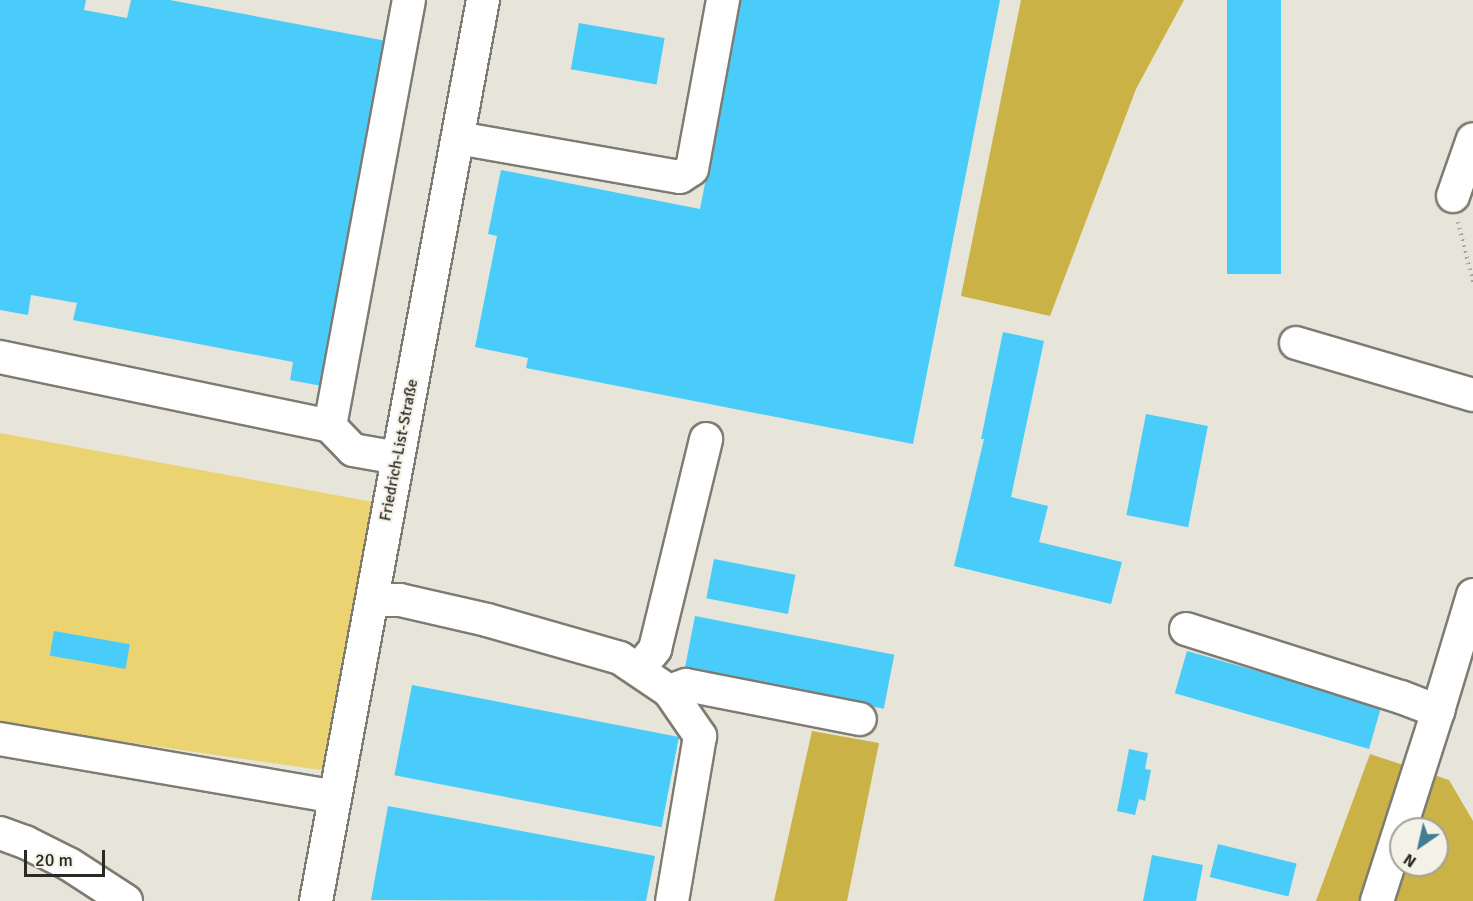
<!DOCTYPE html>
<meta charset="utf-8">
<style>
body{margin:0}
#map{position:relative;width:1473px;height:901px;overflow:hidden;background:#e7e4d9;font-family:Signika,sans-serif}
div>[style]{position:absolute}
[style*='--x']{left:calc(var(--x)*1px);top:calc(var(--y)*1px);width:calc(var(--w)*1px);rotate:calc(var(--a)*1deg)}
.green>*{inset:0;background:#ebd371}
.forest>*{inset:0;background:#cbb247}
.building>*{inset:0;background:#4accfa;transform-origin:0 0}
.path>*{height:4px;margin-top:-2px;transform-origin:0;background:repeating-linear-gradient(90deg,#a9a69e 0 1.5px,transparent 0 6px)}
.roads{filter:drop-shadow(2px 0 #7e7c72) drop-shadow(-2px 0 #7e7c72) drop-shadow(0 2px #7e7c72) drop-shadow(0 -2px #7e7c72)}
.minor>*{height:32px;margin:-16px;padding:0 16px;transform-origin:16px;border-radius:16px;background:#fff}
span{translate:-50% -50%;white-space:nowrap;text-align:center;line-height:1.15;-webkit-text-stroke:4.5px #f4f1e6;paint-order:stroke}
.street-label{font-size:16px;color:#2a2925}
.north{position:absolute;left:1389px;top:817px;width:60px;height:60px;box-sizing:border-box;background:#f4f1e6;border:2px solid #a3a199;border-radius:50%;rotate:214deg;font-size:16px;font-weight:700;line-height:24px;text-align:center;color:#2a2925}
.north::after{content:'';display:block;margin:auto;width:21px;height:27px;background:#417d94;clip-path:polygon(50% 0,100% 100%,50% 72%,0 100%)}
.scale{position:absolute;left:24px;top:850px;width:81px;height:27px;box-sizing:border-box;border:3px solid #2a2925;border-top:0;padding-left:8px;font-size:18px;line-height:21px;white-space:nowrap;color:#2a2925;-webkit-text-stroke:4px #f4f1e6;paint-order:stroke}
</style>
<div id="map">
<div class="green">
<div style="clip-path:polygon(0 433px,373px 502px,328px 771px,0 724px)"></div>
</div>
<div class="forest">
<div style="clip-path:polygon(1021px 0,1184px 0,1136px 89px,1050px 316px,961px 296px)"></div>
<div style="clip-path:polygon(812px 731px,879px 743px,847px 901px,774px 901px)"></div>
<div style="clip-path:polygon(evenodd,1370px 754px,1449px 780px,1473px 821px,1473px 901px,1316px 901px,1370px 754px,1401px 829px,1437px 829px,1437px 865px,1401px 865px,1401px 829px)"></div>
</div>
<div class="building">
<div style="clip-path:polygon(0 0,86px 0,84px 10px,127px 18px,131px 0,170px 0,392px 42px,327px 387px,290px 380px,293px 362px,73px 320px,77px 303px,31px 295px,28px 315px,0 310px)"></div>
<div style="clip-path:polygon(741px 0,1000px 0,913px 444px,526px 368px,528px 358px,475px 347px,497px 236px,488px 234px,501px 170px,700px 209px)"></div>
<div style="left:1227px;top:0;width:54px;height:274px"></div>
<div style="left:579px;top:23px;width:87px;height:47px;rotate:10deg"></div>
<div style="clip-path:polygon(1003px 332px,1044px 341px,1011px 497px,1048px 506px,1039px 542px,1122px 562px,1111px 604px,954px 566px,984px 439px,981px 439px)"></div>
<div style="left:1146px;top:414px;width:63px;height:103px;rotate:11deg"></div>
<div style="left:714px;top:559px;width:83px;height:40px;rotate:11deg"></div>
<div style="left:695px;top:616px;width:203px;height:55px;rotate:11deg"></div>
<div style="left:54px;top:631px;width:77px;height:25px;rotate:10deg"></div>
<div style="left:1187px;top:651px;width:202px;height:44px;rotate:16deg"></div>
<div style="left:412px;top:685px;width:272px;height:92px;rotate:11deg"></div>
<div style="clip-path:polygon(1129px 749px,1148px 753px,1145px 769px,1151px 770px,1145px 801px,1139px 799px,1135px 815px,1117px 811px)"></div>
<div style="clip-path:polygon(388px 806px,655px 856px,646px 901px,371px 900px)"></div>
<div style="left:1218px;top:844px;width:81px;height:34px;rotate:14deg"></div>
<div style="clip-path:polygon(1152px 855px,1203px 865px,1196px 901px,1143px 901px)"></div>
</div>
<div class="path">
<div style="--x:1458;--y:222;--w:62;--a:76"></div>
</div>
<div class="roads">
<div class="minor">
<div style="--x:458;--y:138;--w:225;--a:10"></div>
<div style="--x:680;--y:177;--w:14;--a:-34"></div>
<div style="--x:692;--y:169;--w:172;--a:-79.6"></div>
<div style="--x:1453;--y:196;--w:60;--a:-70.7"></div>
<div style="--x:1296;--y:343;--w:184;--a:16.4"></div>
<div style="--x:0;--y:357;--w:337;--a:11.8"></div>
<div style="--x:398;--y:458;--w:46;--a:-169.9"></div>
<div style="--x:353;--y:450;--w:33;--a:-134"></div>
<div style="--x:330;--y:426;--w:433;--a:-79.5"></div>
<div style="--x:372;--y:600;--w:28;--a:0"></div>
<div style="--x:400;--y:600;--w:89;--a:12.9"></div>
<div style="--x:487;--y:620;--w:138;--a:15.9"></div>
<div style="--x:620;--y:658;--w:59;--a:34"></div>
<div style="--x:669;--y:691;--w:55;--a:55.4"></div>
<div style="--x:700;--y:736;--w:167;--a:99.6"></div>
<div style="--x:1186;--y:629;--w:225;--a:17.6"></div>
<div style="--x:1401;--y:697;--w:40;--a:21"></div>
<div style="--x:1438;--y:711;--w:121;--a:-73.2"></div>
<div style="--x:639;--y:669;--w:26;--a:-51"></div>
<div style="--x:655;--y:649;--w:216;--a:-76.3"></div>
<div style="--x:669;--y:691;--w:18;--a:-19"></div>
<div style="--x:686;--y:685;--w:177;--a:11.1"></div>
<div style="--x:0;--y:739;--w:340;--a:9.8"></div>
<div style="--x:0;--y:833;--w:27;--a:20"></div>
<div style="--x:25;--y:842;--w:49;--a:26.6"></div>
<div style="--x:69;--y:864;--w:68;--a:33"></div>
<div style="--x:316;--y:901;--w:916;--a:-79.5"></div>
<div style="--x:1377;--y:901;--w:200;--a:-72.2"></div>
</div>
</div>
<div class="street-label">
<span style="left:399px;top:450px;rotate:-79deg">Friedrich-List-Straße</span>
</div>
<div class="north">N</div>
<div class="scale">20 m</div>
</div>
